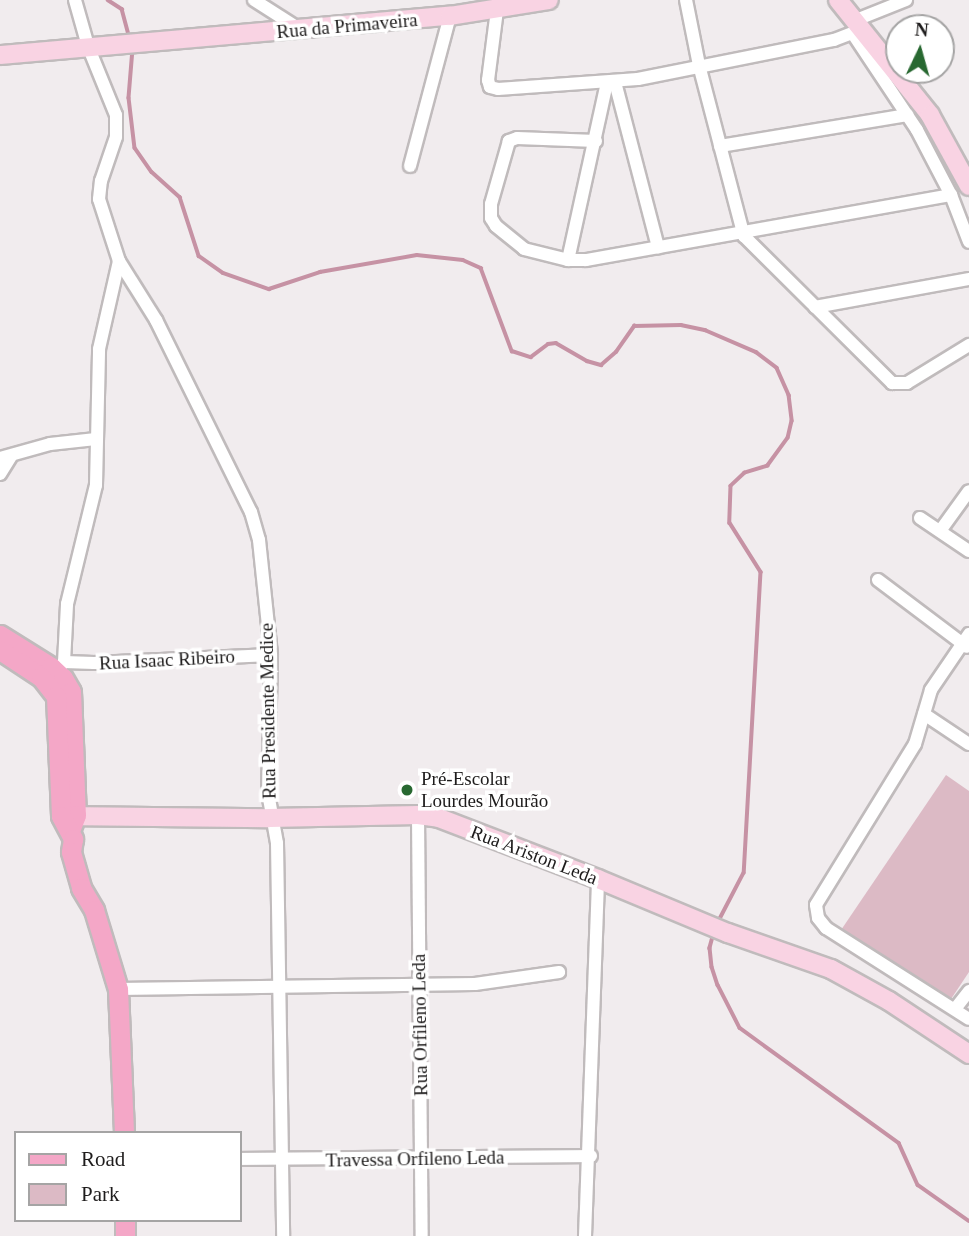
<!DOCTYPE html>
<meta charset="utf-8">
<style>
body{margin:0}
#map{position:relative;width:969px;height:1236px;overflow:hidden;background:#f1ecee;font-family:"Times New Roman",serif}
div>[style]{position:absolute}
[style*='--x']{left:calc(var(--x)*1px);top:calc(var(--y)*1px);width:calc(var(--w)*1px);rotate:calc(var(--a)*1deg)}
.green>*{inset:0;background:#dcbac5}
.stream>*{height:3.5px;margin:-1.75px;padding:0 1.75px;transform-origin:1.75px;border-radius:1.75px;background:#c692a4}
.roads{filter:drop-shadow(2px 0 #c0bbbc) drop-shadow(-2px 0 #c0bbbc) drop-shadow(0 2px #c0bbbc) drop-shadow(0 -2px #c0bbbc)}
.street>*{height:12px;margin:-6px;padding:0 6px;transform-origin:6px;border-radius:6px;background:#fff}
.secondary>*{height:18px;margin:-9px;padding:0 9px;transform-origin:9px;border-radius:9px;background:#f9d3e3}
.primary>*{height:19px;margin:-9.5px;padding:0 9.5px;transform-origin:9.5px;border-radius:9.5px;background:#f4a7c7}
.dots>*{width:19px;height:19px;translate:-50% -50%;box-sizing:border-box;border:4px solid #fff;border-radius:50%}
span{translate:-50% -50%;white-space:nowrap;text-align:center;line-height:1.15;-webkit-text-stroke:7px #fff;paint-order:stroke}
.street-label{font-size:19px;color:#1e1c1c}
.poi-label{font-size:19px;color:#1e1c1c}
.left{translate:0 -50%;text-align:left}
.legend{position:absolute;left:14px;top:1131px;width:228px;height:91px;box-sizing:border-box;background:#fff;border:2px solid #a5a4a4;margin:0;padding:9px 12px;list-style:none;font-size:21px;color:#1e1c1c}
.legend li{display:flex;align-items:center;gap:14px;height:35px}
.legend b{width:35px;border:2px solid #a5a4a4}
.north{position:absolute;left:885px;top:14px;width:70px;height:70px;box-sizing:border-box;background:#fff;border:2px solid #a5a4a4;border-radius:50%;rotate:5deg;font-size:19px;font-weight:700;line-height:28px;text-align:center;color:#1e1c1c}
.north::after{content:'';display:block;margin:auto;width:24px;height:32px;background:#286831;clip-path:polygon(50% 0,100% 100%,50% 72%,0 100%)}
</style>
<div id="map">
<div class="green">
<div style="clip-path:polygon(946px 775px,969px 791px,969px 972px,947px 1005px,839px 933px)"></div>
</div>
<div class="stream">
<div style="--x:108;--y:0;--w:17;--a:33"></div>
<div style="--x:122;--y:9;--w:31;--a:75"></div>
<div style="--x:133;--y:49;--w:49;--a:94.7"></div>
<div style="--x:129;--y:98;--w:50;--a:83.2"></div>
<div style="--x:135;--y:148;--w:29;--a:55"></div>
<div style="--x:152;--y:172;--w:38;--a:42"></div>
<div style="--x:180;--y:197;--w:62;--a:72.1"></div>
<div style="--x:199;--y:256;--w:29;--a:35"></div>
<div style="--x:223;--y:273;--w:49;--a:19.2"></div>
<div style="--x:269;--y:289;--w:54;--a:-18.4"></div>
<div style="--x:320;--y:272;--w:98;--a:-9.9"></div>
<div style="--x:417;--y:255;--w:46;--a:6.2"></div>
<div style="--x:463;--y:260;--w:20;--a:24"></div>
<div style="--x:481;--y:268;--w:89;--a:69.5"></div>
<div style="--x:512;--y:351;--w:20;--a:18"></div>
<div style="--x:531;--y:357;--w:21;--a:-37"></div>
<div style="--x:548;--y:344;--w:8;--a:-7"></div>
<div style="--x:556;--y:343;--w:36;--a:30"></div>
<div style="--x:587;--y:361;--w:15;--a:16"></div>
<div style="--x:601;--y:365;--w:20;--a:-41"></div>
<div style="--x:616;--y:352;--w:32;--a:-55"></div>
<div style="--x:634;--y:326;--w:47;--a:-1.2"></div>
<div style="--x:681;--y:325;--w:25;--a:12"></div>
<div style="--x:705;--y:330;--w:56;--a:23.3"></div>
<div style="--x:756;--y:352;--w:26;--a:37"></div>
<div style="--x:777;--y:368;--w:30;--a:66"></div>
<div style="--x:789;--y:395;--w:26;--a:83"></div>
<div style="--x:792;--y:421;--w:17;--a:103"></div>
<div style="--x:788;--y:438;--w:34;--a:126"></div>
<div style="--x:768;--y:466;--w:24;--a:163"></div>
<div style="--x:745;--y:473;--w:19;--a:137"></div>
<div style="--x:731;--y:486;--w:37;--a:92"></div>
<div style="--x:730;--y:523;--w:58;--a:57.7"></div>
<div style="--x:761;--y:572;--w:301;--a:93.2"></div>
<div style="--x:744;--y:873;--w:56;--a:117.5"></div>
<div style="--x:714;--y:933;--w:16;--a:105"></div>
<div style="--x:710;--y:948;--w:19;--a:84"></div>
<div style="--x:712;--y:967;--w:19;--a:72"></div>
<div style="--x:718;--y:985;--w:48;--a:62.9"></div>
<div style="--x:740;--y:1028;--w:196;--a:35.9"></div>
<div style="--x:899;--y:1143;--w:46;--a:65.7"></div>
<div style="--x:918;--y:1185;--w:62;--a:35.2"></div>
</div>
<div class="roads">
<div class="street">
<div style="--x:254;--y:0;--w:56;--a:32.6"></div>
<div style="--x:686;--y:0;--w:66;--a:78.7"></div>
<div style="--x:699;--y:65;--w:177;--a:75.3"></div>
<div style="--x:744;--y:236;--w:209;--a:44.8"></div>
<div style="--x:892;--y:383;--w:15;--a:0"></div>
<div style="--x:907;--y:383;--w:73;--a:-31.5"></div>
<div style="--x:497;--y:10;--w:71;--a:97.3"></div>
<div style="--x:488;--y:80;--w:7;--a:74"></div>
<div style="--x:490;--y:87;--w:8;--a:14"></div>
<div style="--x:498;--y:89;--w:140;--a:-4.1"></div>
<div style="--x:638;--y:79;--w:200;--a:-11.3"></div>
<div style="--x:834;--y:40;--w:31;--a:-21"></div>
<div style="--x:856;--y:20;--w:54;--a:-21.8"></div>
<div style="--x:853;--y:34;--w:115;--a:56.3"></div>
<div style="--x:917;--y:130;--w:73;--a:62.4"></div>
<div style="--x:951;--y:195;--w:50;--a:69"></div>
<div style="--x:615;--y:82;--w:171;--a:75.4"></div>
<div style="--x:596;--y:141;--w:79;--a:-177.8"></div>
<div style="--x:517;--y:138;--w:9;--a:159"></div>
<div style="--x:509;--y:141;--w:66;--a:105.9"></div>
<div style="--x:491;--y:204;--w:14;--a:90"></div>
<div style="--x:491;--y:218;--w:9;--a:58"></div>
<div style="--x:496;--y:226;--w:36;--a:39"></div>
<div style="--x:524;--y:249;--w:45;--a:14"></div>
<div style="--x:568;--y:260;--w:18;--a:0"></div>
<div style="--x:586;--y:260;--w:371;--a:-10.1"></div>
<div style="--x:720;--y:146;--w:190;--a:-9.4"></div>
<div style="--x:410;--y:166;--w:155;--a:-75.1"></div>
<div style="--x:568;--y:260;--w:181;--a:-77.6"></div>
<div style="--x:119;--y:261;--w:70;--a:57.9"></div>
<div style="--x:156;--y:320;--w:214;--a:63.7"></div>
<div style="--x:251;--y:512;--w:29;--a:74"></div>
<div style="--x:259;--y:540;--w:116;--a:84"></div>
<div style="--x:271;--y:655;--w:138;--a:91.2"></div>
<div style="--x:268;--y:793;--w:51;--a:79.8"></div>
<div style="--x:277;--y:843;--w:393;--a:89.1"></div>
<div style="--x:815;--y:307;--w:157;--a:-10.3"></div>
<div style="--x:0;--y:458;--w:52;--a:-15.6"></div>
<div style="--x:50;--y:444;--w:46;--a:-6.2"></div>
<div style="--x:0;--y:474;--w:22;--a:-58"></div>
<div style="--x:920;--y:518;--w:59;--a:34"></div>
<div style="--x:940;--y:531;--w:49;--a:-54.1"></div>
<div style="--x:878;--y:580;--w:111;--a:37"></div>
<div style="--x:969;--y:634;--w:68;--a:124.2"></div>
<div style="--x:931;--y:690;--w:56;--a:106.5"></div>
<div style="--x:915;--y:744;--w:189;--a:121.6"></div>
<div style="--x:816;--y:905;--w:13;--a:81"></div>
<div style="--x:818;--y:918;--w:13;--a:51"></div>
<div style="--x:826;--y:928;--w:169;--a:32.5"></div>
<div style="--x:64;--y:662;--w:30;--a:2"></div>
<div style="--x:94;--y:663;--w:177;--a:-2.6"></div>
<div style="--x:53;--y:676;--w:18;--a:-52"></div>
<div style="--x:64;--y:662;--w:58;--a:-87"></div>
<div style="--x:67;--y:604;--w:122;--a:-76.3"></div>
<div style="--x:96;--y:485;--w:136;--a:-88.7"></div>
<div style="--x:99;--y:349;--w:90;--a:-77.2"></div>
<div style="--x:119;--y:261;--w:65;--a:-107.9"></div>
<div style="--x:99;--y:199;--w:18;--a:-84"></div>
<div style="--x:101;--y:181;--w:46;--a:-71.2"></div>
<div style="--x:116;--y:137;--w:22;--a:-90"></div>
<div style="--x:116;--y:115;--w:74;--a:-112.1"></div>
<div style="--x:88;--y:46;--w:48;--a:-105.8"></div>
<div style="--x:924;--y:714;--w:54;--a:33.7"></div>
<div style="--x:418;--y:815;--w:421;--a:89.5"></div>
<div style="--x:118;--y:989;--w:357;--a:-0.8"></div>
<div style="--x:475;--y:984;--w:85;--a:-8.1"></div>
<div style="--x:955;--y:1009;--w:23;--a:-52"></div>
<div style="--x:240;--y:1159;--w:351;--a:-0.5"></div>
<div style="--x:585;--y:1236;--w:357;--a:-87.9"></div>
</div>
<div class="secondary">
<div style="--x:838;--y:0;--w:147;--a:51.3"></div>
<div style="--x:930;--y:115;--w:81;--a:61.2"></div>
<div style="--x:0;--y:55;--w:452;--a:-5"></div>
<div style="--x:450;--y:16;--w:100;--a:-9.2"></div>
<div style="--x:61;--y:816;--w:208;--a:0.6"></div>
<div style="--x:269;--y:818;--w:149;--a:-1.2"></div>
<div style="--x:418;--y:815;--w:21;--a:8"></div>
<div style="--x:439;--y:818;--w:170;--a:21"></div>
<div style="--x:598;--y:879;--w:141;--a:22.6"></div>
<div style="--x:728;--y:933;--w:109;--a:19.3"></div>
<div style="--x:831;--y:969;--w:66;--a:28.9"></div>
<div style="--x:889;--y:1001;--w:96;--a:33.5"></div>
</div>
<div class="primary">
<div style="--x:0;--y:635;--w:60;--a:32.1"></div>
<div style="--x:51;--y:667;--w:16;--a:43"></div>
<div style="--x:63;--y:678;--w:16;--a:60"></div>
<div style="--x:71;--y:692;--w:123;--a:87.7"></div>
<div style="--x:76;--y:815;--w:17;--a:111"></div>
<div style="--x:0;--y:650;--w:49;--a:33.4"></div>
<div style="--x:41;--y:677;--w:24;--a:52"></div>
<div style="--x:56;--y:696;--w:120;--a:87.6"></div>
<div style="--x:61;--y:816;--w:26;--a:62"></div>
<div style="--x:73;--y:839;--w:13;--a:99"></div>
<div style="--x:71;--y:852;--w:37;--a:74"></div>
<div style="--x:81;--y:888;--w:26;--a:59"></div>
<div style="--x:94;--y:910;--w:83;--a:73.1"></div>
<div style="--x:118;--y:989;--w:144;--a:87.6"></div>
<div style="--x:125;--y:1220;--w:16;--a:90"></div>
</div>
</div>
<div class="dots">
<div style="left:407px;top:790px;background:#286831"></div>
</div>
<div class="street-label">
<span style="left:347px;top:26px;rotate:-5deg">Rua da Primaveira</span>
<span style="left:167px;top:660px;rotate:-3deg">Rua Isaac Ribeiro</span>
<span style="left:268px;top:711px;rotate:-91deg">Rua Presidente Medice</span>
<span style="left:534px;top:855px;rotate:21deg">Rua Ariston Leda</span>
<span style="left:420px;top:1025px;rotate:-91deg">Rua Orfileno Leda</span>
<span style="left:415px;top:1159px;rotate:-1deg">Travessa Orfileno Leda</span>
</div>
<div class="poi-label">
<span class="left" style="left:421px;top:790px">Pré-Escolar<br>Lourdes Mourão</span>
</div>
<ul class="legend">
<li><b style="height:9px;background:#f4a7c7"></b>Road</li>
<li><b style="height:19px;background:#dcbac5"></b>Park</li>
</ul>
<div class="north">N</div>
</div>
